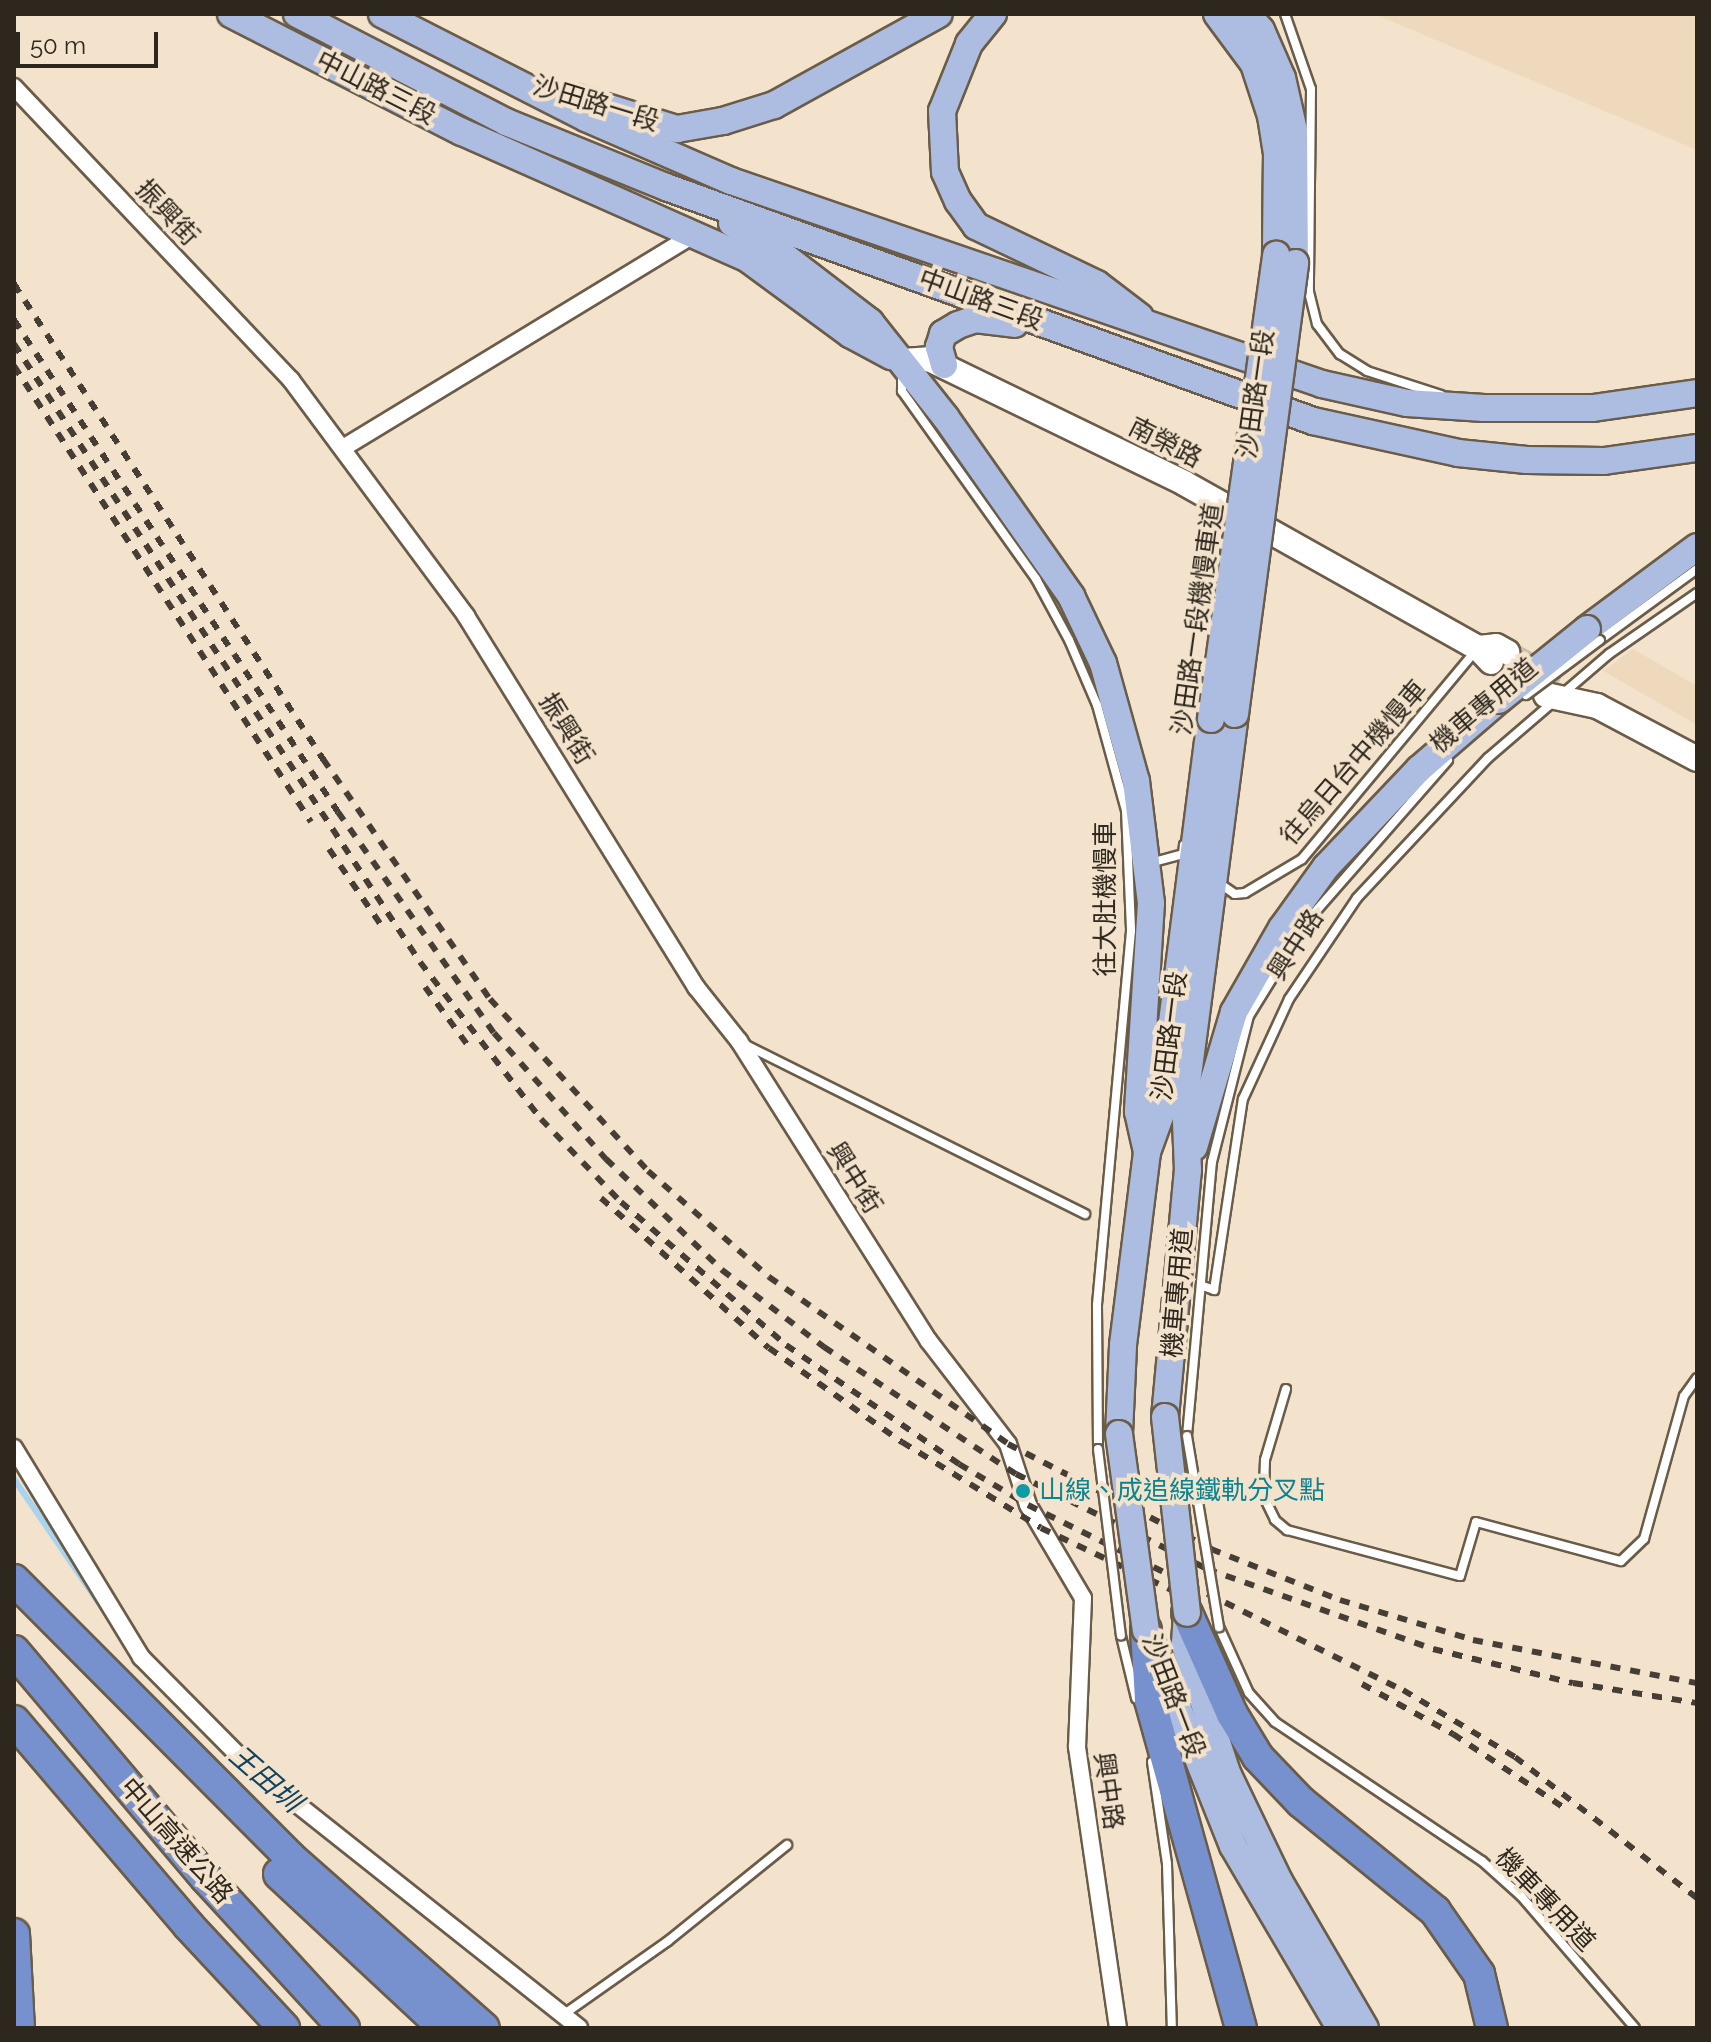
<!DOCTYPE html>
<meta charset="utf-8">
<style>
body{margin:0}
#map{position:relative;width:1711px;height:2042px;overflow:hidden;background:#f3e3cc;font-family:Raleway,"Noto Sans TC",sans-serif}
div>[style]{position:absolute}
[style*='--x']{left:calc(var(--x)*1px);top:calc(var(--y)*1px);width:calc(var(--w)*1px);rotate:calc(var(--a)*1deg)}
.built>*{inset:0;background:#eed9bc}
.stream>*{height:6px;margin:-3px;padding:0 3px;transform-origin:3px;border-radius:3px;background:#a9d3ee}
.secondary-tunnel>*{height:24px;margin-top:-12px;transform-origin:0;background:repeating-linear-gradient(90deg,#cbbda9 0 24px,transparent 0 36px)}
.roads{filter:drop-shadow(2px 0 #6a5c48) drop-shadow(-2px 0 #6a5c48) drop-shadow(0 2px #6a5c48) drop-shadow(0 -2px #6a5c48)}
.lane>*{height:8px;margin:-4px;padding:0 4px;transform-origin:4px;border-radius:4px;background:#fff}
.street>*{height:16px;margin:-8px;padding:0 8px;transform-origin:8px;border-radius:8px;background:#fff}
.secondary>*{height:24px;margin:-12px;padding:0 12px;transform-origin:12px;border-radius:12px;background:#fff}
.primary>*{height:26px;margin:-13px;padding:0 13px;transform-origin:13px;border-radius:13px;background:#adbde1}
.highway>*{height:30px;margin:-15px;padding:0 15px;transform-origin:15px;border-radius:15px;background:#7691cd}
.rail>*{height:6px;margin-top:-3px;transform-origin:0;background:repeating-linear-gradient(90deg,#463e34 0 10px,transparent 0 20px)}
.bridges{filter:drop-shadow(2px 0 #6a5c48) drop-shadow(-2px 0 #6a5c48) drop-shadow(0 2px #6a5c48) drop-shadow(0 -2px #6a5c48)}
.lane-bridge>*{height:8px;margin:-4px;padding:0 4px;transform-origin:4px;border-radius:4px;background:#fff}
.primary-bridge>*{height:26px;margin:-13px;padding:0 13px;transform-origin:13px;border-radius:13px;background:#adbde1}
.dots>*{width:22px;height:22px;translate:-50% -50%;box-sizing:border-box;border:4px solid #f3e3cc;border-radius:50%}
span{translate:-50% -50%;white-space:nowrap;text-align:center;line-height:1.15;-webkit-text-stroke:8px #f3e3cc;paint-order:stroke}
.street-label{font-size:26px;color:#2d271e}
.culture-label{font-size:26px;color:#0d838f}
.left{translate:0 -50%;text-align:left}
.water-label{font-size:28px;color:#0f435f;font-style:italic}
.frame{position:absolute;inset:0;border:16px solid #2d271e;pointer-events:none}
.scale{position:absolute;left:16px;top:32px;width:142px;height:36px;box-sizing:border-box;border:4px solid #2d271e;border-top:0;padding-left:10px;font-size:24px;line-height:28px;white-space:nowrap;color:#2d271e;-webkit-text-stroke:6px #f3e3cc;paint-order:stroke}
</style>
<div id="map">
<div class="built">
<div style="clip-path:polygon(1381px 14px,1697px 14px,1697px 150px,1379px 16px)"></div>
<div style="clip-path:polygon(1633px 649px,1697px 686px,1697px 725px,1603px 671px)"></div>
</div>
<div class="stream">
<div style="--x:14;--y:1479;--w:160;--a:55.7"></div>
</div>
<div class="secondary-tunnel">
<div style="--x:1507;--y:652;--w:65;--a:29.3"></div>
<div style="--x:1491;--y:662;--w:54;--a:31.3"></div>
</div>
<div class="roads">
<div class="lane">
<div style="--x:1285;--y:14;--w:79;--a:70.9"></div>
<div style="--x:1311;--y:89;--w:203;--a:90.6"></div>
<div style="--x:1309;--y:292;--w:33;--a:76"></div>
<div style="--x:1317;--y:324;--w:38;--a:53"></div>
<div style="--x:1340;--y:354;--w:32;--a:32"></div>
<div style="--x:1367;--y:371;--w:78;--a:18"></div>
<div style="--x:902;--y:374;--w:17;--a:90"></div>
<div style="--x:902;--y:391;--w:231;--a:54.5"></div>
<div style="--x:1036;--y:579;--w:69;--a:61.6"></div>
<div style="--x:1069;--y:640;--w:71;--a:66.7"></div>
<div style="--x:1097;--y:705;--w:109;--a:74.6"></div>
<div style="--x:1126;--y:810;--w:121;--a:87.6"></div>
<div style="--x:1131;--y:931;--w:376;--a:95.2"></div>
<div style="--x:1097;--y:1305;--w:144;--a:89.6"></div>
<div style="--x:1600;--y:640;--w:120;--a:-36.2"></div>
<div style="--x:1150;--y:863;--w:34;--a:-15"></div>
<div style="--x:1183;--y:854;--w:9;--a:-84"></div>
<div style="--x:1219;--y:883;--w:19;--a:35"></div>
<div style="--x:1235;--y:894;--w:10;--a:-6"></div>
<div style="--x:1245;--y:893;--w:66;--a:-30.8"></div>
<div style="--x:1302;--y:859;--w:273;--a:-50.2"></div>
<div style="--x:746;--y:1045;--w:379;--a:26.5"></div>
<div style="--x:1203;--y:1286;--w:12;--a:20"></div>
<div style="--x:1214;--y:1290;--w:193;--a:-81.4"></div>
<div style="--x:1243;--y:1099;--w:110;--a:-65.3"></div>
<div style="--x:1289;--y:999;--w:122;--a:-56"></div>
<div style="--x:1357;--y:898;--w:192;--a:-46.9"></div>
<div style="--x:1488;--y:758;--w:160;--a:-40.7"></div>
<div style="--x:1609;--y:654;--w:107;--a:-34.7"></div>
<div style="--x:1286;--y:1389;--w:74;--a:106.5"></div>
<div style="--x:1265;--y:1460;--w:37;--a:92"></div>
<div style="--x:1264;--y:1497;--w:25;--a:64"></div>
<div style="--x:1275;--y:1520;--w:16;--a:40"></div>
<div style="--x:1287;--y:1530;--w:179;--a:14.9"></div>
<div style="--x:1460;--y:1576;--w:56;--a:-73.5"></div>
<div style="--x:1476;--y:1522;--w:150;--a:15.1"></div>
<div style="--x:1621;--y:1561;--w:32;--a:-44"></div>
<div style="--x:1644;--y:1539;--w:148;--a:-74.4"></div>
<div style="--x:1684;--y:1396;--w:22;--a:-54"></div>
<div style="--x:1187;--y:1436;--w:275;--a:-84.8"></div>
<div style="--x:1212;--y:1162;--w:151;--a:-75.8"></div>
<div style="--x:1249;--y:1016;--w:114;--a:-58.3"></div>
<div style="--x:1309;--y:919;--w:211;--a:-48.8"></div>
<div style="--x:1219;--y:1627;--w:72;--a:65.6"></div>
<div style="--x:1249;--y:1693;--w:39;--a:48"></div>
<div style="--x:1275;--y:1722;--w:249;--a:33.9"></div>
<div style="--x:1482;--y:1861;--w:52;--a:41.9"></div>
<div style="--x:1521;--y:1896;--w:174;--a:49.2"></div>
<div style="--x:1121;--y:1636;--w:64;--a:76.4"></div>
<div style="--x:1152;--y:1762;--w:103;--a:81.6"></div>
<div style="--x:1167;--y:1864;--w:164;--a:88.3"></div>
<div style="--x:563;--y:2015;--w:128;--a:-35.2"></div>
<div style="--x:668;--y:1941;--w:153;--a:-38.9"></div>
</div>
<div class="street">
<div style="--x:14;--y:87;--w:403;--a:46.6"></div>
<div style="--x:291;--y:380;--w:294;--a:53.4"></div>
<div style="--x:466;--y:616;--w:437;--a:58.2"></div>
<div style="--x:696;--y:987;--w:69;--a:51.5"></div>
<div style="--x:739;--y:1041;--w:354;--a:57.7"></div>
<div style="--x:928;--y:1340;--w:131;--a:52.4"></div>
<div style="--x:1008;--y:1444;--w:64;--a:71.8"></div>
<div style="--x:1028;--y:1505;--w:108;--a:59.4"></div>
<div style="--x:1083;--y:1598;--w:149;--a:92.3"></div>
<div style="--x:1077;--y:1747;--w:284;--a:81.7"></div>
<div style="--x:343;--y:448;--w:414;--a:-31.3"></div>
<div style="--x:14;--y:1448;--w:245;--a:58.7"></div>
<div style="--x:141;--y:1657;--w:153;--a:45.3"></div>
<div style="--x:249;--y:1766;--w:421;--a:38.4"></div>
</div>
<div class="secondary">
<div style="--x:902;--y:361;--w:27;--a:-4"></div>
<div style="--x:929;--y:359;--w:284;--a:25.9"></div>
<div style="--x:1184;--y:483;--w:337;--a:29.3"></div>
<div style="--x:1478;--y:648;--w:19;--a:47"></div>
<div style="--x:1478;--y:648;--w:18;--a:-6"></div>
<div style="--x:1496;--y:646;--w:13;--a:29"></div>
<div style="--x:1546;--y:695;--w:52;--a:12.2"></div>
<div style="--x:1597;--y:706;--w:113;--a:27.9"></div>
</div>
<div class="primary">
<div style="--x:231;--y:14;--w:259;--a:27.1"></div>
<div style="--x:462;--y:132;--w:313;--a:23.9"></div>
<div style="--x:748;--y:259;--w:127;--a:36.3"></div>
<div style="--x:850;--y:334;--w:47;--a:28.2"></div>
<div style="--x:297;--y:14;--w:235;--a:27.3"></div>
<div style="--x:506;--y:122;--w:173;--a:22.1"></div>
<div style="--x:666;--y:187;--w:688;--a:19.88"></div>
<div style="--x:1313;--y:421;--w:148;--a:12.4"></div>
<div style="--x:1458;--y:453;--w:69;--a:5.8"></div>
<div style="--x:1527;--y:460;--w:77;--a:0.7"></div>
<div style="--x:1604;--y:461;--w:94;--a:-8"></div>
<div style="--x:382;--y:14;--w:229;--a:27"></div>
<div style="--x:586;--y:118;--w:158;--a:23.5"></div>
<div style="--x:731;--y:181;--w:625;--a:18.96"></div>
<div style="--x:1322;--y:384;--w:87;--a:12.6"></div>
<div style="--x:1407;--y:403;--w:77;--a:3.7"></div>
<div style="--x:1484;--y:408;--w:109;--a:0"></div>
<div style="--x:1593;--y:408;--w:105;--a:-8.2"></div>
<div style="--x:993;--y:14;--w:38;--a:129"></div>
<div style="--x:969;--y:44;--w:72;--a:111.9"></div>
<div style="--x:942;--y:111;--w:61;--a:87.2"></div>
<div style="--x:945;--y:172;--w:32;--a:66"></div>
<div style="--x:958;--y:201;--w:31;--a:54"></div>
<div style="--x:976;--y:226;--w:134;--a:25.6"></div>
<div style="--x:1097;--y:284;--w:54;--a:37.5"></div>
<div style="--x:1217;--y:14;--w:62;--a:53.5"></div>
<div style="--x:1254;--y:64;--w:55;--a:71.9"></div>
<div style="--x:1271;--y:116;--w:36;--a:81"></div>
<div style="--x:1277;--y:152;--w:103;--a:90.6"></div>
<div style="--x:1247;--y:14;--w:21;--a:49"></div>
<div style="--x:1261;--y:30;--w:52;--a:66.4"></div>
<div style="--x:1282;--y:78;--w:54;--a:77.2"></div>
<div style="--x:1294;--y:131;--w:132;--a:89.6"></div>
<div style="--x:574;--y:97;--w:108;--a:17.3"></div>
<div style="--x:677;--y:129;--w:47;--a:-9.9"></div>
<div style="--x:723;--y:121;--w:53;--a:-17.4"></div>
<div style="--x:774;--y:105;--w:188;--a:-28.9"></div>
<div style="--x:732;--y:223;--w:45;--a:30.5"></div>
<div style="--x:771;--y:246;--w:125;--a:37.5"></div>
<div style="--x:870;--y:322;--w:122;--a:51.6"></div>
<div style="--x:946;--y:418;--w:218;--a:54.9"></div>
<div style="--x:1071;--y:596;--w:74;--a:64.5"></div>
<div style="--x:1103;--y:663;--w:123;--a:74.4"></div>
<div style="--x:1136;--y:781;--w:123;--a:83"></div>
<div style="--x:1151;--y:903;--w:209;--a:93.6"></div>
<div style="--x:1138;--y:1112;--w:41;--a:77.3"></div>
<div style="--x:944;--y:365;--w:19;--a:-106"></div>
<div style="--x:939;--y:347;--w:14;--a:-73"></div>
<div style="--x:943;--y:334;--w:17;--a:-31"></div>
<div style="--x:958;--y:325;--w:18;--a:-19"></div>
<div style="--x:975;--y:319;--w:40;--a:7.1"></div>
<div style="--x:1587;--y:629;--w:137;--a:-36.7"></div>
<div style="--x:1194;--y:1147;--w:141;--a:-73.5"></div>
<div style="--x:1234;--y:1012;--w:97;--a:-60.3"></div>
<div style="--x:1282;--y:928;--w:75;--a:-54.2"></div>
<div style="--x:1326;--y:867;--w:135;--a:-46.5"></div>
<div style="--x:1419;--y:769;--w:106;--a:-40.8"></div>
<div style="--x:1165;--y:1417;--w:248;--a:-84.7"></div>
<div style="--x:1188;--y:1170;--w:71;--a:-92.4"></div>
<div style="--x:1185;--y:1099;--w:388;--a:-82.6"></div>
<div style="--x:1119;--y:1434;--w:89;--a:-87.4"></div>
<div style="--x:1123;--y:1345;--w:194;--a:-82.9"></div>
<div style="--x:1147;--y:1152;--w:38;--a:-70"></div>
<div style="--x:1160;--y:1116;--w:400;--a:-82.7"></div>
<div style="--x:1187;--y:1614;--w:31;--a:94"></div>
<div style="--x:1185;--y:1645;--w:135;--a:71.8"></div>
<div style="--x:1227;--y:1773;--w:120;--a:64.3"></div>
<div style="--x:1279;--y:1881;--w:170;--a:59.7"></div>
<div style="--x:1151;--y:1641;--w:221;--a:68.2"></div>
<div style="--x:1233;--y:1846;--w:211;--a:59.5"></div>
</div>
<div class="highway">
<div style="--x:14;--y:1580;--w:392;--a:45.1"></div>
<div style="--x:291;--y:1858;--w:257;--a:41.4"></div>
<div style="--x:1187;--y:1613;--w:111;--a:66"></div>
<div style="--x:1232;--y:1714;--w:50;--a:58.8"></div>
<div style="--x:1258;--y:1757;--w:62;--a:46.3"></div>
<div style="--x:1301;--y:1802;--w:173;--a:39.1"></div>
<div style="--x:1435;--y:1911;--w:77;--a:55.1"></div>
<div style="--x:1479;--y:1974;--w:56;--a:76.5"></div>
<div style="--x:1146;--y:1630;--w:70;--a:86.7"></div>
<div style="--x:1150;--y:1700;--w:340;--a:74.5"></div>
<div style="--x:14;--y:1651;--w:297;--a:49.8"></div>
<div style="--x:206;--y:1878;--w:204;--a:47.4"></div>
<div style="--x:14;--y:1721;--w:268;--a:49.5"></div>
<div style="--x:188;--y:1925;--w:141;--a:47"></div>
<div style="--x:279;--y:1874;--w:226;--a:43"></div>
<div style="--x:14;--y:1934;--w:94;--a:87"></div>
</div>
</div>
<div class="rail">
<div style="--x:14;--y:284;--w:567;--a:56.95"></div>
<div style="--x:323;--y:759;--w:292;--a:55.2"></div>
<div style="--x:490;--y:999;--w:234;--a:47.4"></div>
<div style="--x:648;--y:1171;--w:161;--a:41.2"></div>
<div style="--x:769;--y:1277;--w:292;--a:34.9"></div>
<div style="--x:1008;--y:1444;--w:229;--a:27.3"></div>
<div style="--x:1211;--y:1549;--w:139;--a:21.6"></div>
<div style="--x:1340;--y:1600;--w:139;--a:16.7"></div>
<div style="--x:1473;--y:1640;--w:228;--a:10.9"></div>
<div style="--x:14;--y:320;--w:589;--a:56.63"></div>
<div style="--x:338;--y:812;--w:271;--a:54.8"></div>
<div style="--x:494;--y:1033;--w:169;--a:48.4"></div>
<div style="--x:606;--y:1159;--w:161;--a:43.7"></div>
<div style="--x:722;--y:1270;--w:128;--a:37"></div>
<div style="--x:824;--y:1347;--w:230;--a:33.5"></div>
<div style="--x:1016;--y:1474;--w:213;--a:26.4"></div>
<div style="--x:1207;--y:1569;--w:240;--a:19.5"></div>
<div style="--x:1433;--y:1649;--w:144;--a:13.7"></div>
<div style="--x:1573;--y:1683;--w:126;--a:9.2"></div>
<div style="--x:14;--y:344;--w:739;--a:56.7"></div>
<div style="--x:420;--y:962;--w:198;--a:52.4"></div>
<div style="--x:541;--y:1119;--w:115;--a:46.1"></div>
<div style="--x:621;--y:1202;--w:218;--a:40.9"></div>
<div style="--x:786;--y:1345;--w:210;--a:34.5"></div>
<div style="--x:959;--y:1464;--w:80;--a:30.7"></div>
<div style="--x:1028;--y:1505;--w:418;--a:26.3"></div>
<div style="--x:1403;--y:1690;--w:131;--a:30.9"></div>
<div style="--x:1515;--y:1757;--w:230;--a:37.8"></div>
<div style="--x:14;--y:366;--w:544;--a:56.92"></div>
<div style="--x:329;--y:849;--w:96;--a:55.6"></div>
<div style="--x:425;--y:987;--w:79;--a:53.7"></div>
<div style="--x:601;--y:1198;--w:225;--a:41.8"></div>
<div style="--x:769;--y:1348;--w:163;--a:35.3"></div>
<div style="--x:902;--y:1442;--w:163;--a:31.7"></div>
<div style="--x:1041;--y:1528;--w:173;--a:25.4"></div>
<div style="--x:1362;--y:1684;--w:104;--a:28.8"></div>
<div style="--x:1453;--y:1734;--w:136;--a:33.6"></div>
</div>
<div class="bridges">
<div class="lane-bridge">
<div style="--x:1526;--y:695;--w:92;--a:-36.6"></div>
<div style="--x:1187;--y:1436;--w:194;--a:80.5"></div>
<div style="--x:1098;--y:1449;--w:188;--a:83"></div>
</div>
<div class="primary-bridge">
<div style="--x:1499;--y:700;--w:113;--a:-38.9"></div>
<div style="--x:1235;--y:714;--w:455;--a:-82.4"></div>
<div style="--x:1211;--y:719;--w:469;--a:-82"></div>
<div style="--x:1165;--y:1417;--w:197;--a:83.6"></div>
<div style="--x:1119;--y:1434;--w:198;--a:82.2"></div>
</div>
</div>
<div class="dots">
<div style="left:1023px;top:1491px;background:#0f9aa8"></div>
</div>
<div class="street-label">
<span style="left:376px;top:88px;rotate:27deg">中山路三段</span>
<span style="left:596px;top:104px;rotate:17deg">沙田路一段</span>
<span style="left:167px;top:213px;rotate:47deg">振興街</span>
<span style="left:981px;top:300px;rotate:20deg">中山路三段</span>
<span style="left:1256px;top:394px;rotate:-82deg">沙田路一段</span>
<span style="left:1165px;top:443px;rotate:27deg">南榮路</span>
<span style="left:1198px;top:619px;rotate:-82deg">沙田路一段機慢車道</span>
<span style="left:1484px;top:706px;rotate:-40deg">機車專用道</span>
<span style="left:566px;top:729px;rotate:58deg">振興街</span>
<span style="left:1354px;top:763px;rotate:-49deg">往烏日台中機慢車</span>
<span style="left:1106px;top:899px;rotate:-90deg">往大肚機慢車</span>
<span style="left:1296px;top:945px;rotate:-57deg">興中路</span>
<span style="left:1170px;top:1036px;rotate:-83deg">沙田路一段</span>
<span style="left:854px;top:1178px;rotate:58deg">興中街</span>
<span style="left:1178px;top:1293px;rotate:-85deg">機車專用道</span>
<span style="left:1173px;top:1696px;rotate:69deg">沙田路一段</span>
<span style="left:1108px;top:1791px;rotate:82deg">興中路</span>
<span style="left:176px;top:1841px;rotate:49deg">中山高速公路</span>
<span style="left:1545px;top:1900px;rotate:46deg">機車專用道</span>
</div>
<div class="culture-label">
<span class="left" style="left:1039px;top:1491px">山線、成追線鐵軌分叉點</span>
</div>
<div class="water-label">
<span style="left:265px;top:1779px;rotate:41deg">王田圳</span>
</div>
<div class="frame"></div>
<div class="scale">50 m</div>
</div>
